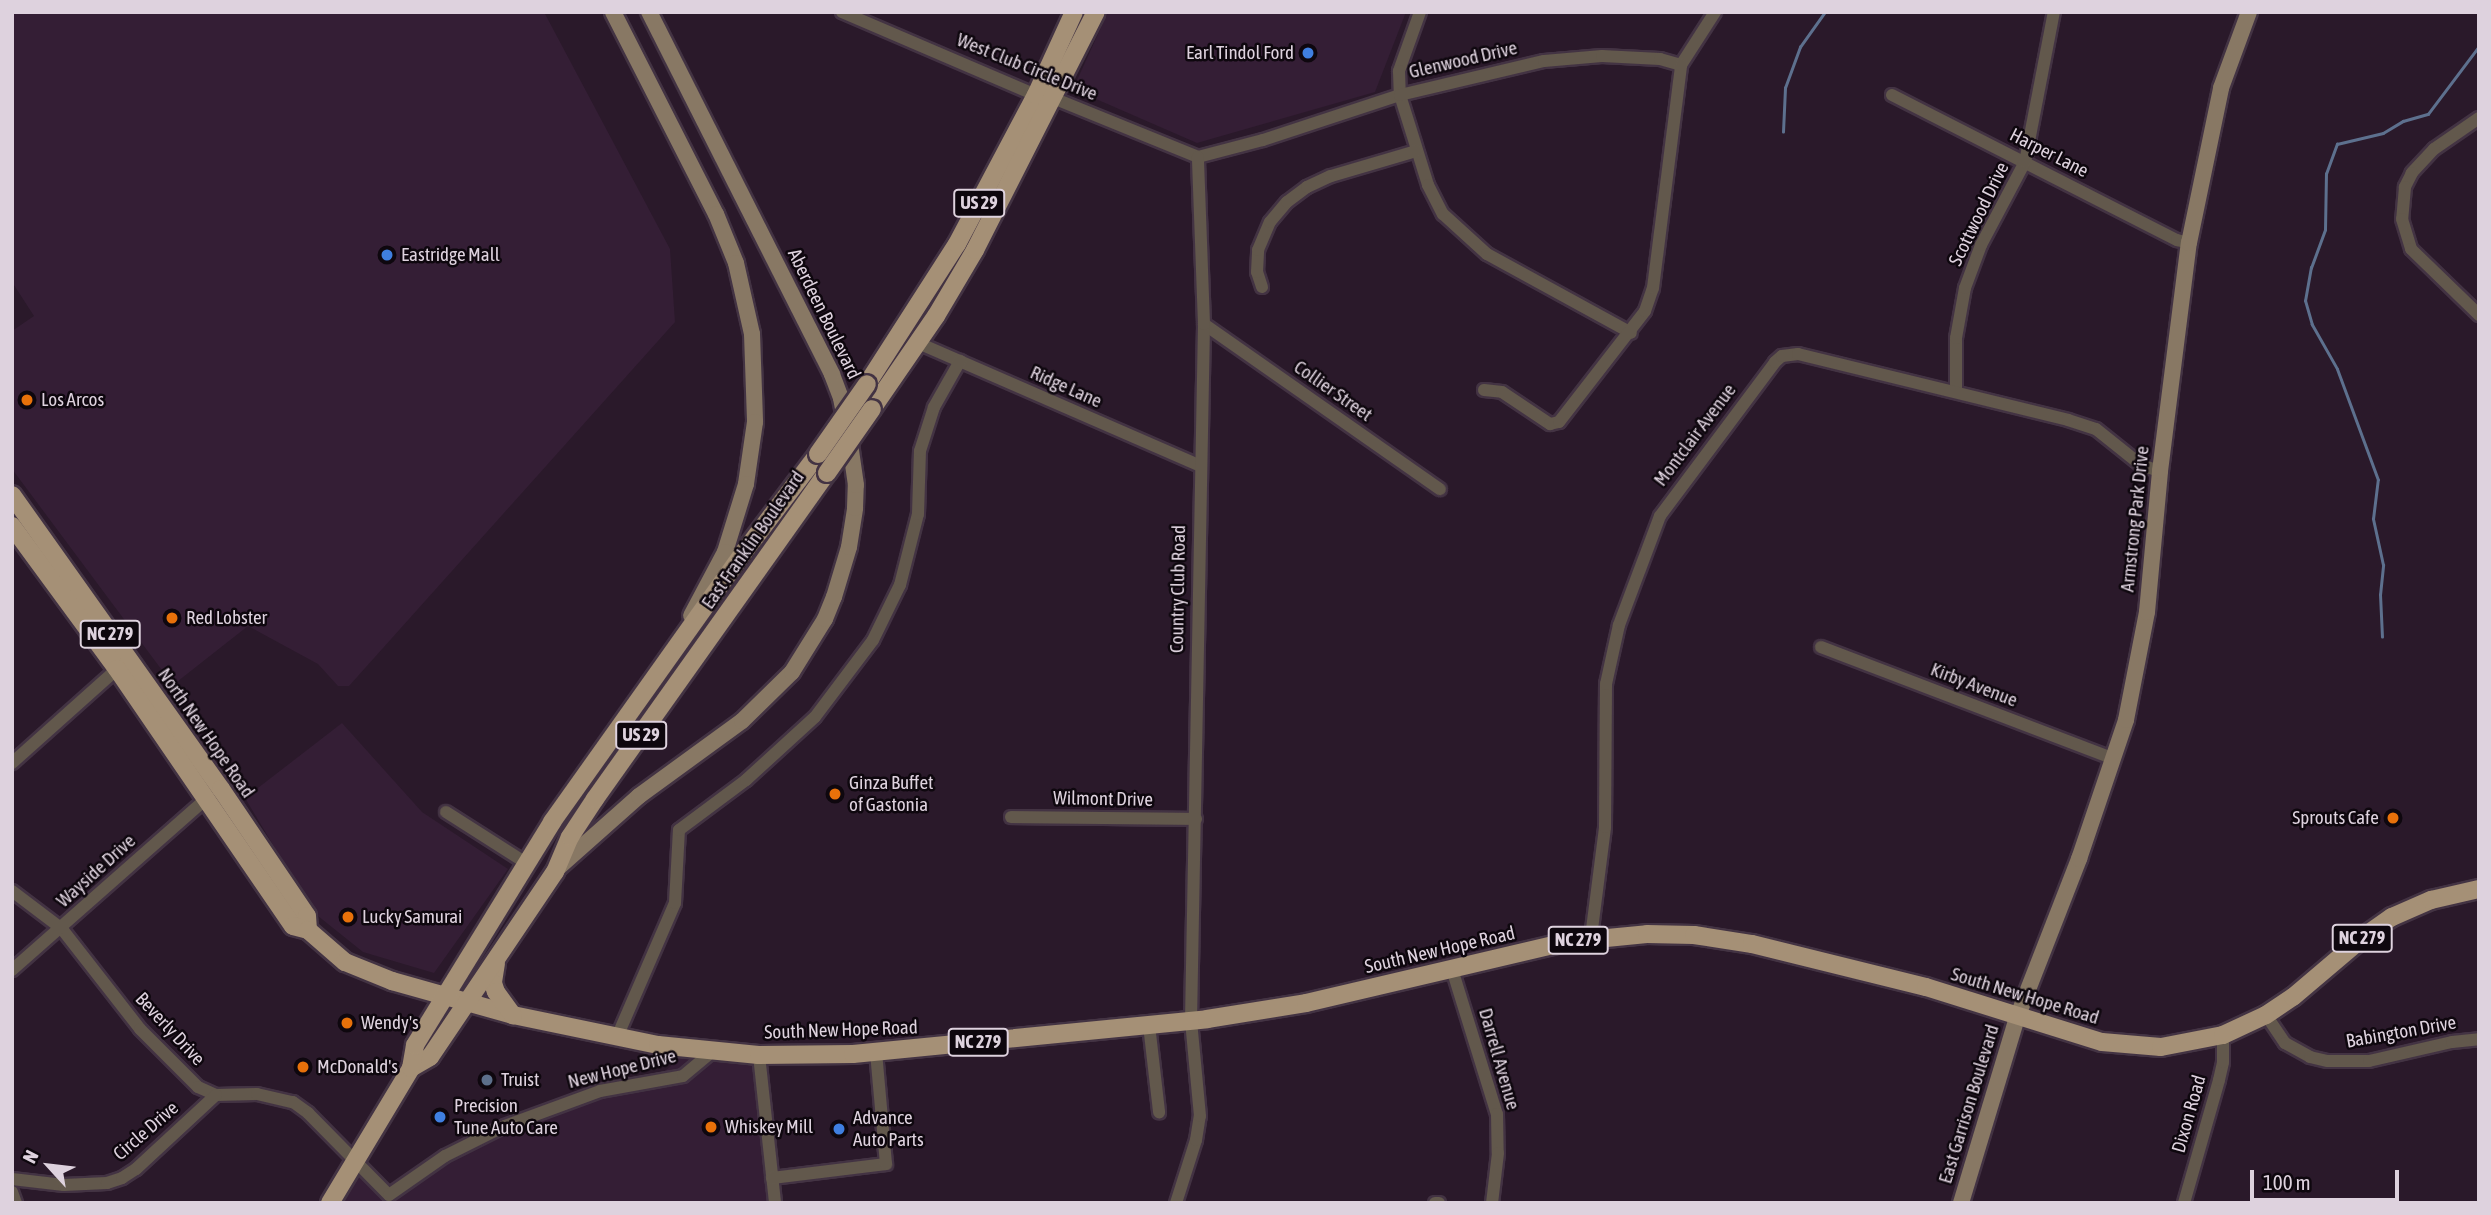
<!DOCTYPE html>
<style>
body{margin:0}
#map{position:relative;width:2491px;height:1215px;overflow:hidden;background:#2a192a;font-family:"Asap Condensed",sans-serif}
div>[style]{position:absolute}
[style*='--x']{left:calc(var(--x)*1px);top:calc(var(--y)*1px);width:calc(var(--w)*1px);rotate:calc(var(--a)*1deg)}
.built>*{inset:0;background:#341e35}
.stream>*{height:2.5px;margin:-1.25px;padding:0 1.25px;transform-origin:1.25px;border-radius:1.25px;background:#5d708e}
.roads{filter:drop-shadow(2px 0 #433343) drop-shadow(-2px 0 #433343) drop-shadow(0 2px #433343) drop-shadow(0 -2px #433343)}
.street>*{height:12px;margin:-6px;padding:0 6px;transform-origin:6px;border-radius:6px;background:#62584c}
.secondary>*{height:16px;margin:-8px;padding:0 8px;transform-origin:8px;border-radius:8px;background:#887864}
.primary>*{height:18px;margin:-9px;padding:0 9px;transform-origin:9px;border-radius:9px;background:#a59076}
.bridges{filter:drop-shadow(2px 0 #433343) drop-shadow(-2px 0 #433343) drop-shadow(0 2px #433343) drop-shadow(0 -2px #433343)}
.primary-bridge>*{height:18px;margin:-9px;padding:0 9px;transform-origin:9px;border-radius:9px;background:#a59076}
.dots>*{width:19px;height:19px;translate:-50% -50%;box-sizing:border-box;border:4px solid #0e070e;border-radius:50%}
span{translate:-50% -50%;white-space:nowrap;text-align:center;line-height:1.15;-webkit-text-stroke:5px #0e070e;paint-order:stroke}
.shield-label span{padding:2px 5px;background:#0e070e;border:2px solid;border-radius:5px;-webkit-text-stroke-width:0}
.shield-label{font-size:18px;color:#ded2de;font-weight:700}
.poi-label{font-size:19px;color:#ded2de}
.right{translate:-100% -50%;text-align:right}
.left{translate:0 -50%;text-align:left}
.street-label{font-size:19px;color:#ded2de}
.frame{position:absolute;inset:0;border:14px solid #ded2de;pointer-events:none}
.north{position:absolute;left:14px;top:1131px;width:70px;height:70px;-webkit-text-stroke:5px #0e070e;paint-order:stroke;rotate:297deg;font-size:19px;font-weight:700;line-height:28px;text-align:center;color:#ded2de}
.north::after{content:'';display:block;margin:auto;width:24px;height:32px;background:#ded2de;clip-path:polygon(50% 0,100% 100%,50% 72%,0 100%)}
.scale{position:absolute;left:2250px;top:1170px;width:149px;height:32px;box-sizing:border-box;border:4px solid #ded2de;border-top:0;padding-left:9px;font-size:21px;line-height:24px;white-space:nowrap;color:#ded2de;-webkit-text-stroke:5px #0e070e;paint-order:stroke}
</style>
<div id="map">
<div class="built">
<div style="clip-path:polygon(12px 12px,544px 12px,670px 249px,675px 322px,349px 686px,338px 686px,318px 664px,248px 626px,173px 685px,12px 469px,12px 331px,34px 316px,12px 282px)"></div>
<div style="clip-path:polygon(1108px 12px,1406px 12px,1375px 92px,1197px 143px,1073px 89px)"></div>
<div style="clip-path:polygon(342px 723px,422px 812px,508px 869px,434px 973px,363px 952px,313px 912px,245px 798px)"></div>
<div style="clip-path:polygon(687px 1049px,759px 1055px,775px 1203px,330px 1203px,355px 1160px,389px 1195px,505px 1126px,651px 1081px,670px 1067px)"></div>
</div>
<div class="stream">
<div style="--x:1783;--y:132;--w:44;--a:-87.4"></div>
<div style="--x:1785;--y:88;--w:44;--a:-69.9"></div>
<div style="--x:1800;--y:47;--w:43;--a:-54.5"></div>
<div style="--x:2382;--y:637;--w:42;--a:-92.7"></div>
<div style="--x:2380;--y:595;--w:30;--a:-84"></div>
<div style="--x:2383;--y:565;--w:47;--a:-102.3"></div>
<div style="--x:2373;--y:519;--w:39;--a:-83"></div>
<div style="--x:2378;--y:480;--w:118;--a:-110.3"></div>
<div style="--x:2337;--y:369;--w:51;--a:-119.6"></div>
<div style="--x:2312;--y:325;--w:25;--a:-106"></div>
<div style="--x:2305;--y:301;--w:34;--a:-80"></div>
<div style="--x:2311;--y:268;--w:40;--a:-69.8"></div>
<div style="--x:2325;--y:230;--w:56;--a:-89"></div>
<div style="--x:2326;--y:174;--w:32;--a:-70"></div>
<div style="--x:2337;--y:144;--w:47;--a:-13.4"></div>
<div style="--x:2383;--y:133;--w:23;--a:-31"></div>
<div style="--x:2403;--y:121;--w:26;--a:-16"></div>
<div style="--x:2428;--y:114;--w:85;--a:-53.1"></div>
</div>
<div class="roads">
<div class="street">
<div style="--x:842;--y:12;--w:211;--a:23.2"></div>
<div style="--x:1036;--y:95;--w:17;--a:10"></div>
<div style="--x:1053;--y:98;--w:157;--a:22.1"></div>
<div style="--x:1420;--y:12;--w:63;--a:109.6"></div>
<div style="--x:1399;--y:71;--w:24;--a:88"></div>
<div style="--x:1400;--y:95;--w:94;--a:72.7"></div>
<div style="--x:1428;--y:185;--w:33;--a:63"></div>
<div style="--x:1443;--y:214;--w:59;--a:42.3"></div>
<div style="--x:1487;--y:254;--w:164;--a:28.7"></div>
<div style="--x:1892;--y:95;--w:320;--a:27"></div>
<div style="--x:2177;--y:240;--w:12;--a:14"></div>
<div style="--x:2479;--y:118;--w:55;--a:145.4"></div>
<div style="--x:2434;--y:149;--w:33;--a:133"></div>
<div style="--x:2412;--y:173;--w:16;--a:117"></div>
<div style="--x:2405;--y:187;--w:32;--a:95"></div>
<div style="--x:2402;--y:219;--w:31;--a:73"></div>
<div style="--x:2411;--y:249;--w:95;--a:44.1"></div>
<div style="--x:1198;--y:157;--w:67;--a:-14.7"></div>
<div style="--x:1263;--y:140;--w:144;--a:-18.2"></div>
<div style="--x:1400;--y:95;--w:148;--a:-13.3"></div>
<div style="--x:1544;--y:61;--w:58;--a:-4.9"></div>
<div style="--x:1602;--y:56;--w:58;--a:3"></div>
<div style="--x:1660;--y:59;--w:22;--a:16"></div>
<div style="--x:1681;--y:65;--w:63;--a:-57.3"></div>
<div style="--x:1262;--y:287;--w:16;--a:-108"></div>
<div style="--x:1257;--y:272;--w:22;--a:-87"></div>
<div style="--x:1258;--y:250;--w:30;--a:-67"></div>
<div style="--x:1270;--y:222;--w:26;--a:-50"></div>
<div style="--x:1287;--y:202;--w:25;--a:-37"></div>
<div style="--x:1307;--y:187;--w:26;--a:-25"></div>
<div style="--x:1331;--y:176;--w:89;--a:-16.4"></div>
<div style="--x:1204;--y:324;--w:288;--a:35"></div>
<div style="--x:918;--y:343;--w:306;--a:23.5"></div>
<div style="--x:1484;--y:390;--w:18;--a:6"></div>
<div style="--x:1502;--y:392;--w:58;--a:33.7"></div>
<div style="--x:1550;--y:424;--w:9;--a:-13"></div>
<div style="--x:1559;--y:422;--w:140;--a:-52.2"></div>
<div style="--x:1645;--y:311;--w:24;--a:-71"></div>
<div style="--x:1653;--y:288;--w:225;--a:-82.8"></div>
<div style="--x:1956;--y:391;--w:53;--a:-90"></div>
<div style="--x:1956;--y:338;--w:51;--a:-79.8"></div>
<div style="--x:1965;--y:288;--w:46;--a:-69.6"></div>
<div style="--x:1981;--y:245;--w:94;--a:-62.1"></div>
<div style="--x:2025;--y:162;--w:153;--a:-79.1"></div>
<div style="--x:1821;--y:647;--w:314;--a:20.9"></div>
<div style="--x:12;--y:763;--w:141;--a:-41.8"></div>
<div style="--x:446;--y:812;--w:95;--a:32.5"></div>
<div style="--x:1011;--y:817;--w:185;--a:0.6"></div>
<div style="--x:12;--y:891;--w:63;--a:37.2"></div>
<div style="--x:62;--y:929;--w:127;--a:52"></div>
<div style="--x:140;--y:1029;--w:82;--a:45"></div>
<div style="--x:198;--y:1087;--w:20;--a:24"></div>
<div style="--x:216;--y:1095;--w:41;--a:-1.4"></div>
<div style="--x:257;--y:1094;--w:37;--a:13"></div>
<div style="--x:293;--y:1102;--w:19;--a:36"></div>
<div style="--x:308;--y:1113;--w:115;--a:45.4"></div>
<div style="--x:389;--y:1195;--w:68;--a:-34.9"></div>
<div style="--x:445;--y:1156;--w:67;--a:-26.6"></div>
<div style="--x:505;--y:1126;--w:101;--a:-20.2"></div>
<div style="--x:600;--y:1091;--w:84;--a:-10.2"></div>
<div style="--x:683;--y:1076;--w:38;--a:-40"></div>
<div style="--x:1591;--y:937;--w:111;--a:-82.7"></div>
<div style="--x:1605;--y:827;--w:143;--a:-89.6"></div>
<div style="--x:1606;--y:684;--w:60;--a:-77.6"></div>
<div style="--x:1619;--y:625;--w:116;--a:-69.4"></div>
<div style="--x:1660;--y:516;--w:192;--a:-53.2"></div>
<div style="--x:1775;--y:362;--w:9;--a:-41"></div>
<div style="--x:1782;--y:356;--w:16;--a:-7"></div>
<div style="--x:1798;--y:354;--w:278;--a:13.7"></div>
<div style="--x:2068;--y:420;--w:29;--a:18"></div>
<div style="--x:2096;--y:429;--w:58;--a:38.7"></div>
<div style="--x:2141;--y:465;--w:20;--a:18"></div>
<div style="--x:1452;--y:969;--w:152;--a:72.8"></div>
<div style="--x:1497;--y:1114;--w:39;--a:89"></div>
<div style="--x:1498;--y:1153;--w:50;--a:96.8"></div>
<div style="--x:12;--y:970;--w:257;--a:-41.4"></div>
<div style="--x:2266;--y:1015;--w:34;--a:56"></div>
<div style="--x:2285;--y:1043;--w:29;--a:29"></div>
<div style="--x:2310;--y:1057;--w:18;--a:13"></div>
<div style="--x:2328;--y:1061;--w:41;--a:0"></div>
<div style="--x:2369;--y:1061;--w:85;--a:-12.9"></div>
<div style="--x:2452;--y:1042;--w:27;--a:-6"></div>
<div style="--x:1149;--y:1025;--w:88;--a:83.4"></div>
<div style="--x:617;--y:1037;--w:146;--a:-66.6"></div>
<div style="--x:675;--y:903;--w:73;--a:-86.9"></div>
<div style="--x:679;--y:830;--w:84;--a:-36.7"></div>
<div style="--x:746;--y:780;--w:93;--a:-42.4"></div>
<div style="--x:815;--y:717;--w:96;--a:-53"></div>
<div style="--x:873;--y:640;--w:61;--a:-63.9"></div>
<div style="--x:900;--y:585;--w:73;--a:-75.8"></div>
<div style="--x:918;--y:514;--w:63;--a:-88.2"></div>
<div style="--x:920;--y:451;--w:46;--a:-72.3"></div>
<div style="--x:934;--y:407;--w:53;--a:-60.5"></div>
<div style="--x:759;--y:1055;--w:149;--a:83.8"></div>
<div style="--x:772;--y:1178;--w:115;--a:-7"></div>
<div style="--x:886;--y:1164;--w:111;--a:-95.1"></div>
<div style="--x:12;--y:1179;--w:52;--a:6.6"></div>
<div style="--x:64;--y:1185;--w:43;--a:-2.7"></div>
<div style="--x:107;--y:1183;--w:16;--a:-18"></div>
<div style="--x:122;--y:1178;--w:17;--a:-33"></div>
<div style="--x:136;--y:1169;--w:109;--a:-42.8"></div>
<div style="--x:12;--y:1192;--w:12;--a:70"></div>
<div style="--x:1176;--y:1203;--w:66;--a:-72.4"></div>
<div style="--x:1196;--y:1140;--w:24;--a:-81"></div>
<div style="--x:1200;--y:1116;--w:95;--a:-95.4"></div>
<div style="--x:1191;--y:1021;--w:697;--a:-88.93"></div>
<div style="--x:1204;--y:324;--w:167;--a:-92.1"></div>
<div style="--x:1435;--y:1203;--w:4;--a:0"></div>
<div style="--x:2184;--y:1203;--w:128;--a:-74.1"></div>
<div style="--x:2219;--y:1080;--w:18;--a:-77"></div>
<div style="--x:2223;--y:1062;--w:27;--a:-90"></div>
</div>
<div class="secondary">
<div style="--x:613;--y:12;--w:227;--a:63"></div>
<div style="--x:716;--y:214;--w:53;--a:67.8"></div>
<div style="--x:736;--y:263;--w:73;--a:77.3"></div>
<div style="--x:752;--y:334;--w:88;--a:88"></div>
<div style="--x:755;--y:422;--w:63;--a:98.3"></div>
<div style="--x:746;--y:484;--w:71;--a:107.2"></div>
<div style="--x:725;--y:552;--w:72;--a:118"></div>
<div style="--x:559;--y:867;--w:107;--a:-41.6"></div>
<div style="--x:639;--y:796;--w:127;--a:-36.1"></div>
<div style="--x:742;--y:721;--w:70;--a:-44.4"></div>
<div style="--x:792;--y:672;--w:62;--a:-58.1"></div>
<div style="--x:825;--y:619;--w:24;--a:-68"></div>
<div style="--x:834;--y:597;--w:52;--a:-73.3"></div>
<div style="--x:849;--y:547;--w:39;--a:-81"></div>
<div style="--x:855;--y:508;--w:23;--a:-88"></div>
<div style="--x:856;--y:485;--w:41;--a:-98.3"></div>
<div style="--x:850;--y:444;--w:47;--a:-101.1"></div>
<div style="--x:841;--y:398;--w:26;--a:-111"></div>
<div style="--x:832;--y:374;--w:406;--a:-116.8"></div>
<div style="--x:1961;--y:1203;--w:193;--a:-73.2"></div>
<div style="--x:2017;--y:1018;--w:171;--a:-68.7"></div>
<div style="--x:2079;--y:859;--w:147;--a:-71.3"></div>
<div style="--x:2126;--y:720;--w:110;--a:-79"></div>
<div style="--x:2147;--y:612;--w:142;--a:-84.7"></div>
<div style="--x:2160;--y:471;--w:230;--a:-82.8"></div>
<div style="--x:2189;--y:243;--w:158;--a:-78.3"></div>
<div style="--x:2221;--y:88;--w:81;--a:-69.8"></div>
</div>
<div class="primary">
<div style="--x:867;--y:384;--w:166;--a:-57.3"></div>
<div style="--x:957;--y:244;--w:169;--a:-62.1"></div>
<div style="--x:1036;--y:95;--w:91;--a:-65.4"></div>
<div style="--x:872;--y:409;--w:113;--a:-55.5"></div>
<div style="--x:936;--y:316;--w:77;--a:-59.4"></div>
<div style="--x:975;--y:250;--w:267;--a:-63.1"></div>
<div style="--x:12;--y:495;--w:361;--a:54.6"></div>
<div style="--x:221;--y:789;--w:153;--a:55.9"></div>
<div style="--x:307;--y:916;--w:14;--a:86"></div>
<div style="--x:12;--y:526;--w:177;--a:53.7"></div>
<div style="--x:117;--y:669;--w:311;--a:55.6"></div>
<div style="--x:293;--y:926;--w:16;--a:15"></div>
<div style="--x:308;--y:930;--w:49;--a:40.9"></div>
<div style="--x:345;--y:962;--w:51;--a:22"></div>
<div style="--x:392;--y:981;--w:126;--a:15.7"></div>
<div style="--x:513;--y:1015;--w:148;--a:11.7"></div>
<div style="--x:658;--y:1045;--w:101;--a:5.7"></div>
<div style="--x:759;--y:1055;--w:94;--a:-0.6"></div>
<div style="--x:853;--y:1054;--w:356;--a:-5.6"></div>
<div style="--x:1207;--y:1019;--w:100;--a:-9.2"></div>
<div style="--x:1306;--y:1003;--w:267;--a:-13.2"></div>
<div style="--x:1566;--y:942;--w:81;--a:-5.6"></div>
<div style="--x:1647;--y:934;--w:47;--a:1.2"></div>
<div style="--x:1694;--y:935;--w:59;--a:8.8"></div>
<div style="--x:1752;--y:944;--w:179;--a:13.9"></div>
<div style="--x:1926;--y:987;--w:184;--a:17.4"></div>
<div style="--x:2102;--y:1042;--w:59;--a:4.8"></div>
<div style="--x:2161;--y:1047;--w:63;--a:-11"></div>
<div style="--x:2223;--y:1035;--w:47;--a:-24.9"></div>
<div style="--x:2266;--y:1015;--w:32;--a:-34"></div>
<div style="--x:2293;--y:997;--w:96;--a:-40.3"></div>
<div style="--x:2366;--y:935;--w:32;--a:-35"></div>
<div style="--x:2392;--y:917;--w:43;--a:-23.6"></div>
<div style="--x:2431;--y:900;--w:49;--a:-12.9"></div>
<div style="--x:496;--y:963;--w:20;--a:99"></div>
<div style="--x:493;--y:983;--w:9;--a:72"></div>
<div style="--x:496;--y:992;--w:29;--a:54"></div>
<div style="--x:411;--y:1068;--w:22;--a:-30"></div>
<div style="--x:430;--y:1057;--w:223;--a:-56"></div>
<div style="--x:555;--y:872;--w:38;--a:-67"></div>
<div style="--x:570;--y:837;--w:45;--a:-56.7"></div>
<div style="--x:595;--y:799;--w:400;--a:-54.6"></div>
<div style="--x:330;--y:1203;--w:157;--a:-59"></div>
<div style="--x:411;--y:1068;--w:23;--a:-80"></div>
<div style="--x:415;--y:1045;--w:262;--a:-58.4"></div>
<div style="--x:552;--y:822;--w:331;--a:-54.6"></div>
<div style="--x:744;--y:552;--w:123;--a:-52.9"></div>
</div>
</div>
<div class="bridges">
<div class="primary-bridge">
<div style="--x:818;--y:454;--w:85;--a:-55"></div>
<div style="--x:827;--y:473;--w:78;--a:-54.9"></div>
</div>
</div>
<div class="dots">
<div style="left:1308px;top:53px;background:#3f7fe0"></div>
<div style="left:387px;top:255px;background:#3f7fe0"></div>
<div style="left:27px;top:400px;background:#e8710a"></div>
<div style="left:172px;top:618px;background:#e8710a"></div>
<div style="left:835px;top:794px;background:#e8710a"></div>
<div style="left:2393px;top:818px;background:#e8710a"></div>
<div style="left:348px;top:917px;background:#e8710a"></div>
<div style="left:347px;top:1023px;background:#e8710a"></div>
<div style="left:303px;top:1067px;background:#e8710a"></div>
<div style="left:487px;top:1080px;background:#5c6f8a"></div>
<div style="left:440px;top:1117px;background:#3f7fe0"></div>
<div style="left:711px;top:1127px;background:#e8710a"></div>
<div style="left:839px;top:1129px;background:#3f7fe0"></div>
</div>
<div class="shield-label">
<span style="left:979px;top:203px">US 29</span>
<span style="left:110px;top:634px">NC 279</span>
<span style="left:641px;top:735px">US 29</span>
<span style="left:2362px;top:938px">NC 279</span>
<span style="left:1578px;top:940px">NC 279</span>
<span style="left:978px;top:1042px">NC 279</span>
</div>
<div class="poi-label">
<span class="right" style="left:1294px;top:53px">Earl Tindol Ford</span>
<span class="left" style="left:401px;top:255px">Eastridge Mall</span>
<span class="left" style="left:41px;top:400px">Los Arcos</span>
<span class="left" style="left:186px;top:618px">Red Lobster</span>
<span class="left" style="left:849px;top:794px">Ginza Buffet<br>of Gastonia</span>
<span class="right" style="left:2379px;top:818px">Sprouts Cafe</span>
<span class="left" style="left:362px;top:917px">Lucky Samurai</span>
<span class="left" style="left:361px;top:1023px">Wendy's</span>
<span class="left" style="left:317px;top:1067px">McDonald's</span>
<span class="left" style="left:501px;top:1080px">Truist</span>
<span class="left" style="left:454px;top:1117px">Precision<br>Tune Auto Care</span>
<span class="left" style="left:853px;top:1129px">Advance<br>Auto Parts</span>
<span class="left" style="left:725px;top:1127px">Whiskey Mill</span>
</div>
<div class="street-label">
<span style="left:1463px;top:60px;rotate:-13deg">Glenwood Drive</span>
<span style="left:1027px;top:67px;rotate:22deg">West Club Circle Drive</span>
<span style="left:2049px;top:153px;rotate:27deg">Harper Lane</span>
<span style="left:1979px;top:214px;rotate:-64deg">Scottwood Drive</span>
<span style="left:824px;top:314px;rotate:64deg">Aberdeen Boulevard</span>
<span style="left:1066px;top:387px;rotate:24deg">Ridge Lane</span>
<span style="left:1333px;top:391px;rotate:35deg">Collier Street</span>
<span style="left:1695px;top:435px;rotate:-53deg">Montclair Avenue</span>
<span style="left:2135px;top:519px;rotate:-84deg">Armstrong Park Drive</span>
<span style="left:753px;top:540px;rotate:-55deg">East Franklin Boulevard</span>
<span style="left:1178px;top:589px;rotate:-89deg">Country Club Road</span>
<span style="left:1974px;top:685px;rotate:21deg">Kirby Avenue</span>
<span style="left:206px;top:733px;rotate:55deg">North New Hope Road</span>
<span style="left:1103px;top:799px;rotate:1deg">Wilmont Drive</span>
<span style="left:96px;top:871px;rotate:-42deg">Wayside Drive</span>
<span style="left:1440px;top:950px;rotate:-13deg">South New Hope Road</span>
<span style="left:2025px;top:996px;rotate:17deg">South New Hope Road</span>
<span style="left:170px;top:1029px;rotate:47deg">Beverly Drive</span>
<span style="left:841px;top:1030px;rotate:-2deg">South New Hope Road</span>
<span style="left:2401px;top:1032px;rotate:-10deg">Babington Drive</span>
<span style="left:1499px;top:1059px;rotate:74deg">Darrell Avenue</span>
<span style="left:622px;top:1069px;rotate:-14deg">New Hope Drive</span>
<span style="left:1969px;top:1104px;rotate:-73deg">East Garrison Boulevard</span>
<span style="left:2189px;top:1114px;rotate:-74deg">Dixon Road</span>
<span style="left:146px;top:1131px;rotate:-41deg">Circle Drive</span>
</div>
<div class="frame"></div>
<div class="north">N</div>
<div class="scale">100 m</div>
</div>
